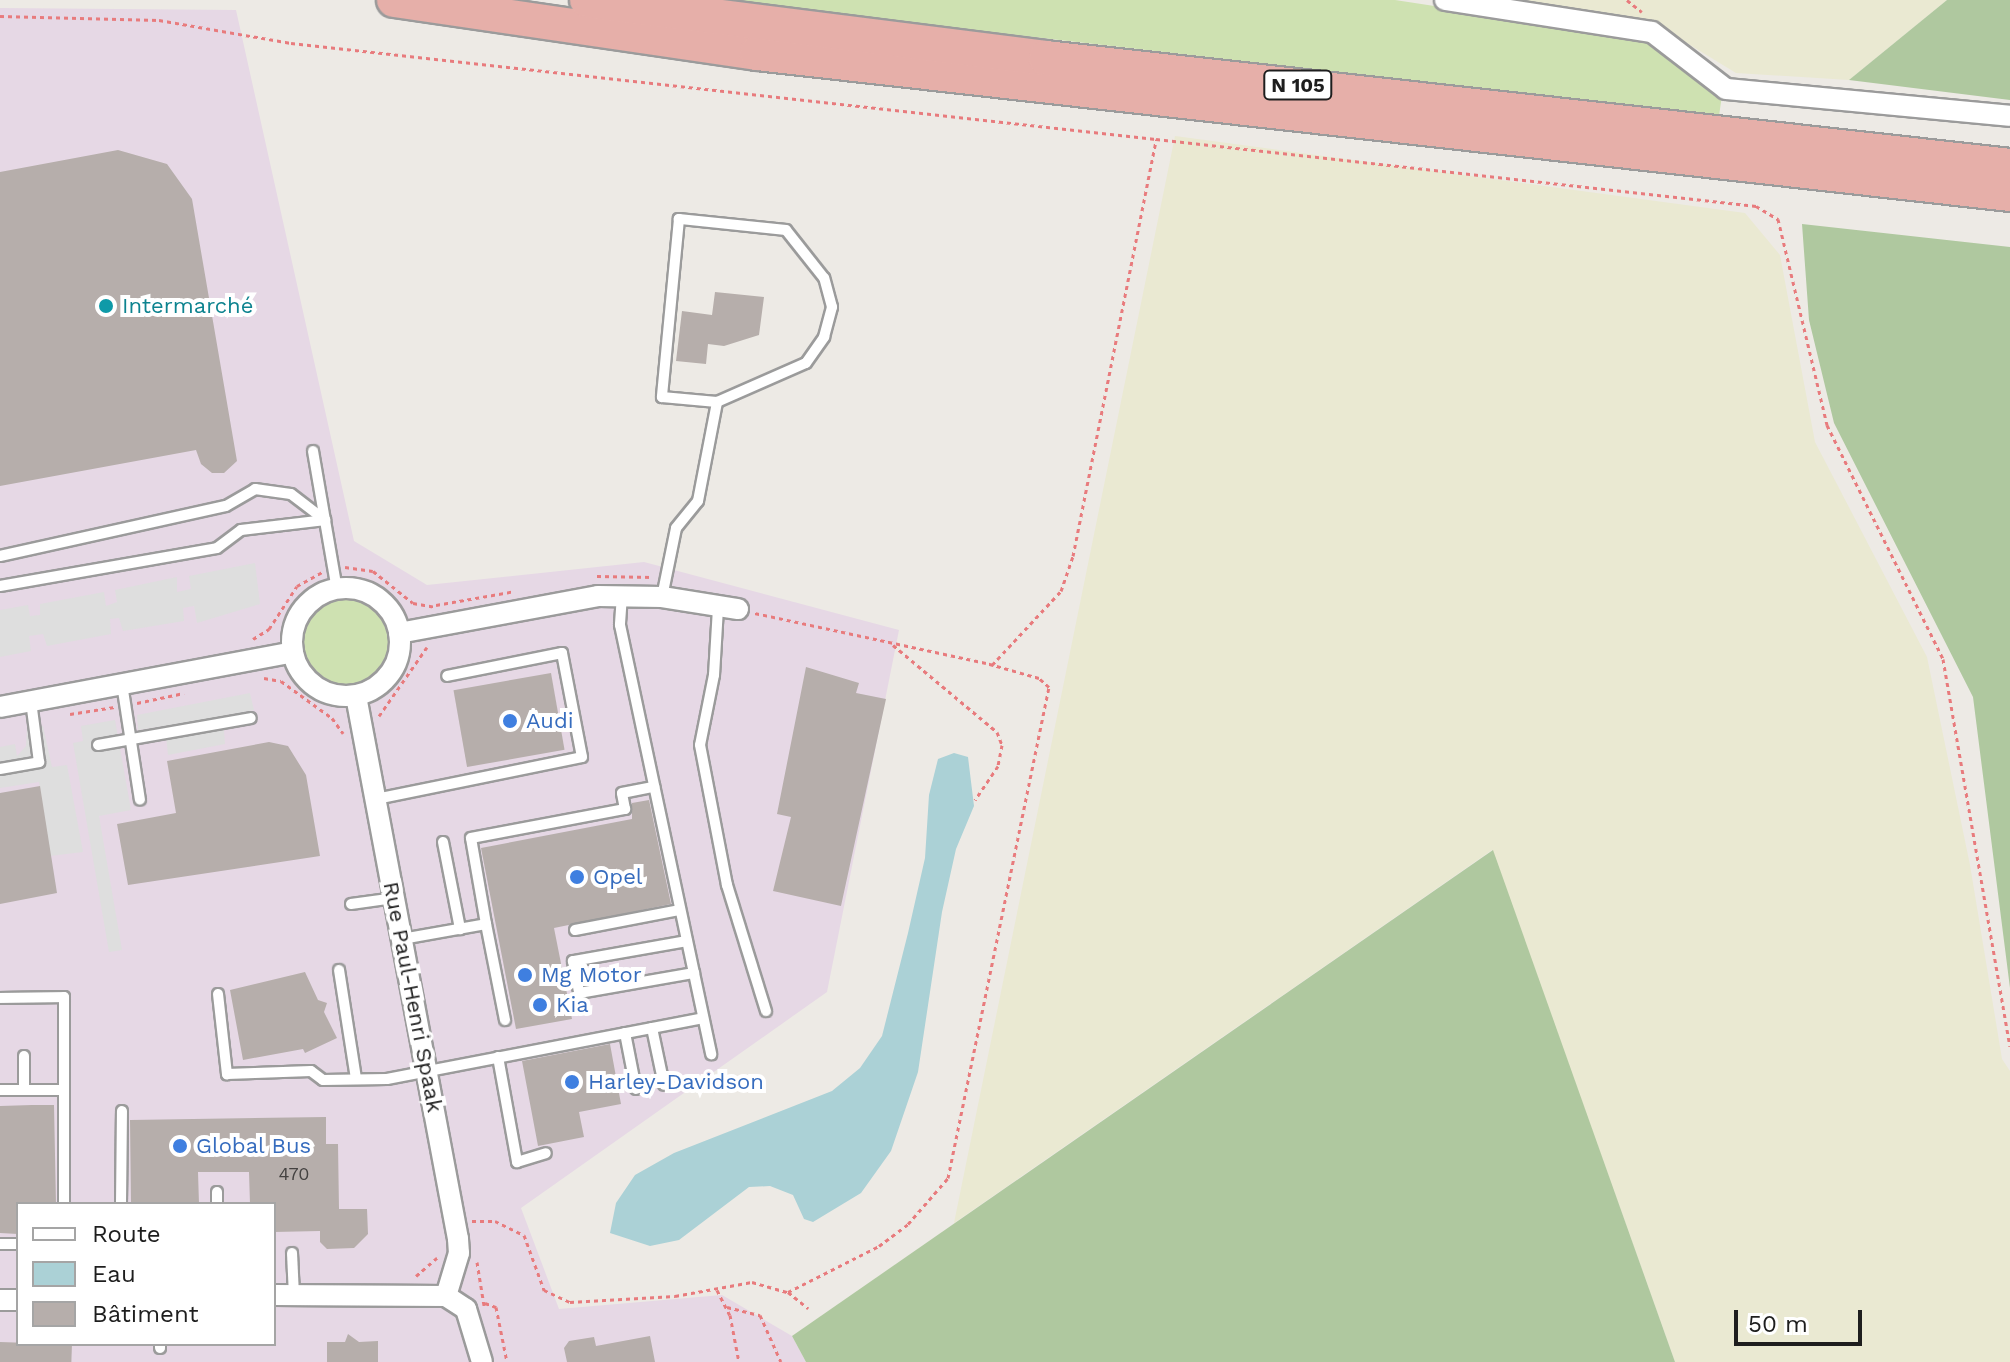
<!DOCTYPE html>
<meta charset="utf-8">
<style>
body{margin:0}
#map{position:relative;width:2010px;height:1362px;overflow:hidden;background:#edeae5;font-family:"Work Sans",sans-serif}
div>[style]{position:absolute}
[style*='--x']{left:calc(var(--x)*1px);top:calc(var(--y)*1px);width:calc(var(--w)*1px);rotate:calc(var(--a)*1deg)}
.industrial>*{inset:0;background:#e6d8e5}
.farmland>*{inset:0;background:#eae9d2}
.grass>*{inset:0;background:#cee1b1}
.round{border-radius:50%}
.forest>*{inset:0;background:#afc89f}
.parking>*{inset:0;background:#dedede}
.water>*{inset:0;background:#abd1d6}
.building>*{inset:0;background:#b6aeab;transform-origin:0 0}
.path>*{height:3px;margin-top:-1.5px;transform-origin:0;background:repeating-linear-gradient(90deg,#e87b7d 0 4px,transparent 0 8px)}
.roads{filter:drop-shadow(2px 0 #9b9b9b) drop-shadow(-2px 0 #9b9b9b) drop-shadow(0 2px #9b9b9b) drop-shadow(0 -2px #9b9b9b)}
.service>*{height:10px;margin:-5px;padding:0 5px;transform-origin:5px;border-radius:5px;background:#fff}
.minor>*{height:20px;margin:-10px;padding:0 10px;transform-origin:10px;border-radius:10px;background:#fff}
.minor>.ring{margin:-10px;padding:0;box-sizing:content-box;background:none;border:20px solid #fff;border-radius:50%}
.trunk>*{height:34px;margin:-17px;padding:0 17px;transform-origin:17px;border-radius:17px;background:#e6afa9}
.dots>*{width:22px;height:22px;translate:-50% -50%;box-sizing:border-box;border:4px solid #fff;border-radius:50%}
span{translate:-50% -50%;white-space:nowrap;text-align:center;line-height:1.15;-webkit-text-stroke:8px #fff;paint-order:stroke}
.number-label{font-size:18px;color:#444241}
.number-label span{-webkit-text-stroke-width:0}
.shield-label span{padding:2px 6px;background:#fff;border:2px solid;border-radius:6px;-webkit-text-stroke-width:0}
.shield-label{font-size:20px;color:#1e1e1e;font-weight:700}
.culture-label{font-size:22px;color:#0d838f}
.left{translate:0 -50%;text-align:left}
.shop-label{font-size:22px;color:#366cbe}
.street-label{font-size:22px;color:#1e1e1e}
.legend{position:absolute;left:16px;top:1202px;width:260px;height:144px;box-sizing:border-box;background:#fff;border:2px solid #a5a5a5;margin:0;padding:10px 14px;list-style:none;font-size:24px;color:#1e1e1e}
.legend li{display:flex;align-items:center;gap:16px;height:40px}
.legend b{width:40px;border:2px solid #a5a5a5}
.scale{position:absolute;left:1734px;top:1310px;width:128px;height:36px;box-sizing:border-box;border:4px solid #1e1e1e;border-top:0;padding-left:10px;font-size:24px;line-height:28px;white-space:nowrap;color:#1e1e1e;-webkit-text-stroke:6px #fff;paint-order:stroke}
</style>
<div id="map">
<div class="industrial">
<div style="clip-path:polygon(evenodd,0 8px,236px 10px,354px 541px,427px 585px,644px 562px,899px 630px,827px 992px,521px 1208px,559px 1309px,722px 1295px,792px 1336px,806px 1362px,0 1362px,0 8px,18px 1204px,274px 1204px,274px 1344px,18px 1344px,18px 1204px)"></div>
</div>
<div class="farmland">
<div style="clip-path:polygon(1471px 0,1947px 0,1849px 80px,1736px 73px,1654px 23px)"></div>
<div style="clip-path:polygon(1175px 136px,1745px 213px,1780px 255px,1815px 442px,1927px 657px,1970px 865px,2002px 1059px,2010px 1071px,2010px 1362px,1675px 1362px,1492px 850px,954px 1223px)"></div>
</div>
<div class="grass">
<div style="clip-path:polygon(711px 0,1395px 0,1652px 39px,1722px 95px,1719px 116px)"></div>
<div class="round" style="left:302px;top:597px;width:90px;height:90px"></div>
</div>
<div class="forest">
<div style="clip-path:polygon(1947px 0,2010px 0,2010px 100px,1849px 80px)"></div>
<div style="clip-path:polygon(1802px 224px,2010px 247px,2010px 988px,1973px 697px,1834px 423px,1809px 320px)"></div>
<div style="clip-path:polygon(1493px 850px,1675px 1362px,806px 1362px,792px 1336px)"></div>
</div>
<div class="parking">
<div style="clip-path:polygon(255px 563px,260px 604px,197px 623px,194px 606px,183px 608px,184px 621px,123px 631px,119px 618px,110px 619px,111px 634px,47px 646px,43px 634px,29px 636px,31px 651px,0 657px,0 610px,28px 605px,30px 616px,40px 615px,40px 604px,104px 592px,106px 606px,117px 602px,115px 590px,177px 577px,177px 592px,191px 589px,189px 576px)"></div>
<div style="clip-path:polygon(250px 693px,254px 710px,223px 716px,225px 744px,168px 755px,165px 726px,138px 730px,137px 715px)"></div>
<div style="clip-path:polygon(115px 720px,131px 810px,99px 816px,122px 950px,109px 952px,73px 743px,83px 741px,81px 726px)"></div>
<div style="clip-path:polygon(43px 726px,52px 767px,67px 765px,83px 852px,50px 856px,39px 782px,0 788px,0 747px,15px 744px,17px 756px,26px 746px,27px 728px)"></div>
</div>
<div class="water">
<div style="clip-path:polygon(954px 753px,968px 757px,974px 806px,956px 849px,942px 912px,918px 1072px,891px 1151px,861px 1193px,813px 1222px,804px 1219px,793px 1195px,770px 1186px,749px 1187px,679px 1240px,650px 1246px,610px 1233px,616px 1203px,635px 1175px,674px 1153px,832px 1091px,860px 1068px,882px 1036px,908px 933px,925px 858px,929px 795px,938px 759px)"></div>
</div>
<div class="building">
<div style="clip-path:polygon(118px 150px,167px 164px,192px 199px,237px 461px,224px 473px,212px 473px,201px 464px,196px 450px,0 486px,0 172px)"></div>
<div style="clip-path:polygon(715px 292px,764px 297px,759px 335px,724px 346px,708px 344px,706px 364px,676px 361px,682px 311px,712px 315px)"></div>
<div style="clip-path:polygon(806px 667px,859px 683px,856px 693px,886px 699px,841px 906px,773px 891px,791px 817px,777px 814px)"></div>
<div style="left:551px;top:673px;width:78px;height:99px;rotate:80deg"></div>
<div style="clip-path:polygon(269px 742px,288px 746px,306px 775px,320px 856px,128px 885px,117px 824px,176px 813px,167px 761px)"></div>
<div style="clip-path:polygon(40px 786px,57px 893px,0 904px,0 793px)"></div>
<div style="clip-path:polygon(649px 800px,671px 904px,554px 928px,572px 1019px,516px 1029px,481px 848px,632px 819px,632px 803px)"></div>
<div style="clip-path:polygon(305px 972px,318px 1000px,327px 1003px,324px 1012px,337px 1038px,305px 1053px,303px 1049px,243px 1060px,230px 990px)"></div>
<div style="clip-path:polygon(610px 1044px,621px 1104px,579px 1112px,584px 1137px,538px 1146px,522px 1061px)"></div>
<div style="clip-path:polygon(32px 1105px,54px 1105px,56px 1204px,18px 1204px,18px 1234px,0 1233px,0 1106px)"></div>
<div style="clip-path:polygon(326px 1117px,326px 1144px,338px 1144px,339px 1209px,367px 1209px,368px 1234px,354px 1248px,327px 1249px,320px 1242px,320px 1231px,274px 1232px,274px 1204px,250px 1204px,249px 1172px,198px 1172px,199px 1204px,131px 1204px,130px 1120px)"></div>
<div style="clip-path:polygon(348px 1334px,359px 1342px,378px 1341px,378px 1362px,327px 1362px,327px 1342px,345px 1342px)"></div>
<div style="clip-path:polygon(650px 1336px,655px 1362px,567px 1362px,564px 1348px,569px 1341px,594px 1337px,596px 1346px)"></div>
<div style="left:0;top:1342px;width:72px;height:20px;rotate:2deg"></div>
</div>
<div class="path">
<div style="--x:1627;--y:0;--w:19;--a:39"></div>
<div style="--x:0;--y:16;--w:159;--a:1.4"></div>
<div style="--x:159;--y:20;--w:134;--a:9.9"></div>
<div style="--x:291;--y:43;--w:870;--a:6.33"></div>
<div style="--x:345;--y:567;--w:28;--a:8"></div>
<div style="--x:373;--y:571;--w:51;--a:38.7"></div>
<div style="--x:413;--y:603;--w:23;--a:10"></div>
<div style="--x:597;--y:576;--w:56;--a:1"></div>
<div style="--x:436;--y:605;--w:80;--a:-10"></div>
<div style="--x:253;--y:639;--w:19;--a:-32"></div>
<div style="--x:269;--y:629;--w:51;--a:-56.9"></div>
<div style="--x:297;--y:586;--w:29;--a:-29"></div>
<div style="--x:893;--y:645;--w:136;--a:39.9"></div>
<div style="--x:997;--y:732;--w:14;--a:69"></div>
<div style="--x:1002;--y:745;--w:21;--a:101"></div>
<div style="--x:998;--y:766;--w:41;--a:124.1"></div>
<div style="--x:992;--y:665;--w:101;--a:-47"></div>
<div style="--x:1061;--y:591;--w:37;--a:-71"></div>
<div style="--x:1073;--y:556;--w:425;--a:-78.7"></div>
<div style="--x:1156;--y:139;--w:604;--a:6.37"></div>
<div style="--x:1756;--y:206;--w:26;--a:31"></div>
<div style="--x:1778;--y:219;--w:212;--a:76.6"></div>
<div style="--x:1827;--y:425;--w:261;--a:63.6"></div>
<div style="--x:1943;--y:659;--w:393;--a:80.2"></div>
<div style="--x:264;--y:678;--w:17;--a:10"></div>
<div style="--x:281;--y:681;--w:63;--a:36"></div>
<div style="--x:332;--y:718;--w:19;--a:54"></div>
<div style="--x:137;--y:703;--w:48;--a:-12"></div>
<div style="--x:70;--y:714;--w:45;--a:-9"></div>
<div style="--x:379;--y:716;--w:84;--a:-55.2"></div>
<div style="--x:472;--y:1221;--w:23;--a:0"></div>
<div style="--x:495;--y:1221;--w:32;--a:26"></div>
<div style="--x:524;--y:1235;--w:59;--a:70"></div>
<div style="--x:544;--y:1290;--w:29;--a:25"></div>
<div style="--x:570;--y:1302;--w:105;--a:-3.3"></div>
<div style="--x:675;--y:1296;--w:78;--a:-10.3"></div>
<div style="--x:752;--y:1282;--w:37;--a:16"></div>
<div style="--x:788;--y:1292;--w:102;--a:-26.8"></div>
<div style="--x:879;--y:1246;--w:36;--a:-37"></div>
<div style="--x:908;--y:1224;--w:61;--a:-49"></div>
<div style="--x:948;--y:1178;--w:501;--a:-78.38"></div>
<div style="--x:1049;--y:687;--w:13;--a:-138"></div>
<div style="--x:1039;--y:678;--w:55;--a:-164.2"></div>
<div style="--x:986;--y:663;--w:237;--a:-167.8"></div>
<div style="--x:477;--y:1262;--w:44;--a:80.8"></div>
<div style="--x:416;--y:1276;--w:28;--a:-41"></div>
<div style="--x:717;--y:1290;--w:28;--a:63"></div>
<div style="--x:730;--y:1315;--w:48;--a:79.2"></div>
<div style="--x:788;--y:1292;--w:26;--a:39"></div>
<div style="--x:485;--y:1303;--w:12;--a:20"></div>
<div style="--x:496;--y:1307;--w:56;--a:78.7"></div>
<div style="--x:727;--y:1307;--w:34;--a:14"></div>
<div style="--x:760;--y:1315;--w:51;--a:65.9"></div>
</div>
<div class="roads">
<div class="service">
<div style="--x:313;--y:451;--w:141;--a:80.2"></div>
<div style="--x:0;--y:556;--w:231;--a:-12.5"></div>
<div style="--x:226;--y:506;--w:34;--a:-30"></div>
<div style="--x:255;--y:489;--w:36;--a:8"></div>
<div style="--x:291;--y:494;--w:43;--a:37.4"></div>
<div style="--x:0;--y:586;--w:220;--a:-9.9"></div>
<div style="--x:217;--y:548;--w:30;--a:-37"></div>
<div style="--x:241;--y:530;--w:85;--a:-6.8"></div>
<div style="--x:622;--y:595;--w:30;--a:94"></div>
<div style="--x:620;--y:625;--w:439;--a:78"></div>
<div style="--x:662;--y:597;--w:70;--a:-78.5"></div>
<div style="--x:676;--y:528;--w:35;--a:-51"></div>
<div style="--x:698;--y:501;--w:101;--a:-79.1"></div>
<div style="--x:717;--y:402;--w:97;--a:-23.7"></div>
<div style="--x:806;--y:363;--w:32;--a:-55"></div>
<div style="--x:824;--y:337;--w:31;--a:-75"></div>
<div style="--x:832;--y:307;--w:30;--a:-105"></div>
<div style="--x:824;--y:278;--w:61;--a:-128.4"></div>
<div style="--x:786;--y:230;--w:108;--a:-174.1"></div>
<div style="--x:679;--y:219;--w:179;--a:95.5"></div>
<div style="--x:662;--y:397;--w:55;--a:5.2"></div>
<div style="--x:718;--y:608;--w:67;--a:93.4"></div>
<div style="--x:714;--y:675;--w:71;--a:101.3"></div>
<div style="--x:700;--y:745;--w:143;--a:79.1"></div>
<div style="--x:727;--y:885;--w:132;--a:72.8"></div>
<div style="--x:122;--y:684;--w:117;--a:81.2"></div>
<div style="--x:98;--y:745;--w:155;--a:-10"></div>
<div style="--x:0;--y:769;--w:40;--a:-10"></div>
<div style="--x:39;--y:762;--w:62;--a:-97.5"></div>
<div style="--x:376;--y:799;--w:210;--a:-11.5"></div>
<div style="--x:582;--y:757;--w:106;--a:-100.9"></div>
<div style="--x:562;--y:653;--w:117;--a:168.7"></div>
<div style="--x:443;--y:842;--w:89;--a:78.9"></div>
<div style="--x:351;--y:904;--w:43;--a:-7.9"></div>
<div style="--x:486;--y:924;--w:98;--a:78.8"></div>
<div style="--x:575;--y:930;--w:107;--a:-10.8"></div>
<div style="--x:402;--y:939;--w:85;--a:-10.1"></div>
<div style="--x:486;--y:924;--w:87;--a:-99.9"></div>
<div style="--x:471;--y:838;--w:157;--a:-10.7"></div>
<div style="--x:625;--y:809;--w:16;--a:-101"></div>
<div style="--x:622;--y:793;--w:33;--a:-11"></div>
<div style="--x:687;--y:941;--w:116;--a:170"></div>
<div style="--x:573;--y:961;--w:33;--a:79"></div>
<div style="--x:579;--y:993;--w:117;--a:-9.9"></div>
<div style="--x:339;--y:970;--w:110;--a:81.1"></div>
<div style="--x:218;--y:994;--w:81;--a:83.6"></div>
<div style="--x:227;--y:1074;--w:84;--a:-2"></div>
<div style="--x:311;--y:1071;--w:15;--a:37"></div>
<div style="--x:323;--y:1080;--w:64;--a:-0.9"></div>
<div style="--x:387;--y:1079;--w:322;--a:-10.9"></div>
<div style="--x:0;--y:998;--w:64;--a:-0.9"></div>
<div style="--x:64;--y:997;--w:207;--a:90"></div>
<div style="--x:652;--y:1028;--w:58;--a:78.1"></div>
<div style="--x:625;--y:1033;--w:57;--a:78.9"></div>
<div style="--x:24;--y:1056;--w:34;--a:90"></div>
<div style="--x:498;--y:1057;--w:107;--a:79.7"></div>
<div style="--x:517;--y:1162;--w:30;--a:-17"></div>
<div style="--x:0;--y:1090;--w:64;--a:0"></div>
<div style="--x:217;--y:1192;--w:12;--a:90"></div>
<div style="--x:121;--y:1204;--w:93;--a:-89.4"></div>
<div style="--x:0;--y:1244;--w:18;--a:0"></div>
<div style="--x:292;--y:1253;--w:42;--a:87.3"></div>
<div style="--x:160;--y:1344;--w:4;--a:90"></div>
</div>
<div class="minor">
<div style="--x:1445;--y:0;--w:209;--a:8.8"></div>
<div style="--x:1652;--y:32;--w:93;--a:37.6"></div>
<div style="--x:1726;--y:89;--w:285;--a:5.4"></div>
<div class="ring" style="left:292px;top:588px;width:88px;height:88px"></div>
<div style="--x:399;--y:633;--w:202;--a:-10.5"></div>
<div style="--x:598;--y:596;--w:64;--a:0.9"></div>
<div style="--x:662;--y:597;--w:77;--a:9"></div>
<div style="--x:356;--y:696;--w:552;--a:79.36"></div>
<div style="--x:458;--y:1239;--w:14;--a:86"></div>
<div style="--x:459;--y:1253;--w:45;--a:106.8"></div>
<div style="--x:0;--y:707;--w:298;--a:-10.6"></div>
<div style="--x:274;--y:1295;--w:172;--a:0.3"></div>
<div style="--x:446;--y:1296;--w:24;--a:33"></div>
<div style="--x:466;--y:1309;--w:55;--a:73.2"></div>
<div style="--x:0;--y:1300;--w:18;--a:0"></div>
</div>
<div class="trunk">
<div style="--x:394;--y:0;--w:367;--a:8.3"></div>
<div style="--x:757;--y:53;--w:1261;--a:6.42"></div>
<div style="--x:587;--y:0;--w:463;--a:7.2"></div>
<div style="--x:1046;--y:58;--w:970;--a:6.39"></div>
</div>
</div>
<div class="dots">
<div style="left:106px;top:306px;background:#0f9aa8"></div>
<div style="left:510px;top:721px;background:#3f7fe0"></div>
<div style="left:577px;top:877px;background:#3f7fe0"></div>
<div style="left:525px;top:975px;background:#3f7fe0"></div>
<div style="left:540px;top:1005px;background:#3f7fe0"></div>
<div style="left:572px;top:1082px;background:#3f7fe0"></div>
<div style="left:180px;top:1146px;background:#3f7fe0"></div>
</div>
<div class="number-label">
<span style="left:294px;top:1174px">470</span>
</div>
<div class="shield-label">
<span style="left:1298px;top:85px">N 105</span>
</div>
<div class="culture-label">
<span class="left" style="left:122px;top:306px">Intermarché</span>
</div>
<div class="shop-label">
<span class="left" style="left:526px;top:721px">Audi</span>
<span class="left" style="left:593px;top:877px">Opel</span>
<span class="left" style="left:541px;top:975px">Mg Motor</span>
<span class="left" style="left:556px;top:1005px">Kia</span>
<span class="left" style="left:588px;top:1082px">Harley-Davidson</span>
<span class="left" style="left:196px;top:1146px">Global Bus</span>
</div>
<div class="street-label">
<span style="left:413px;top:997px;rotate:79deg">Rue Paul-Henri Spaak</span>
</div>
<ul class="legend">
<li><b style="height:10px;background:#fff"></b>Route</li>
<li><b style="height:22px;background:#abd1d6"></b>Eau</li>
<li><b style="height:22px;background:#b6aeab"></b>Bâtiment</li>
</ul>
<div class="scale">50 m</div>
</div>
